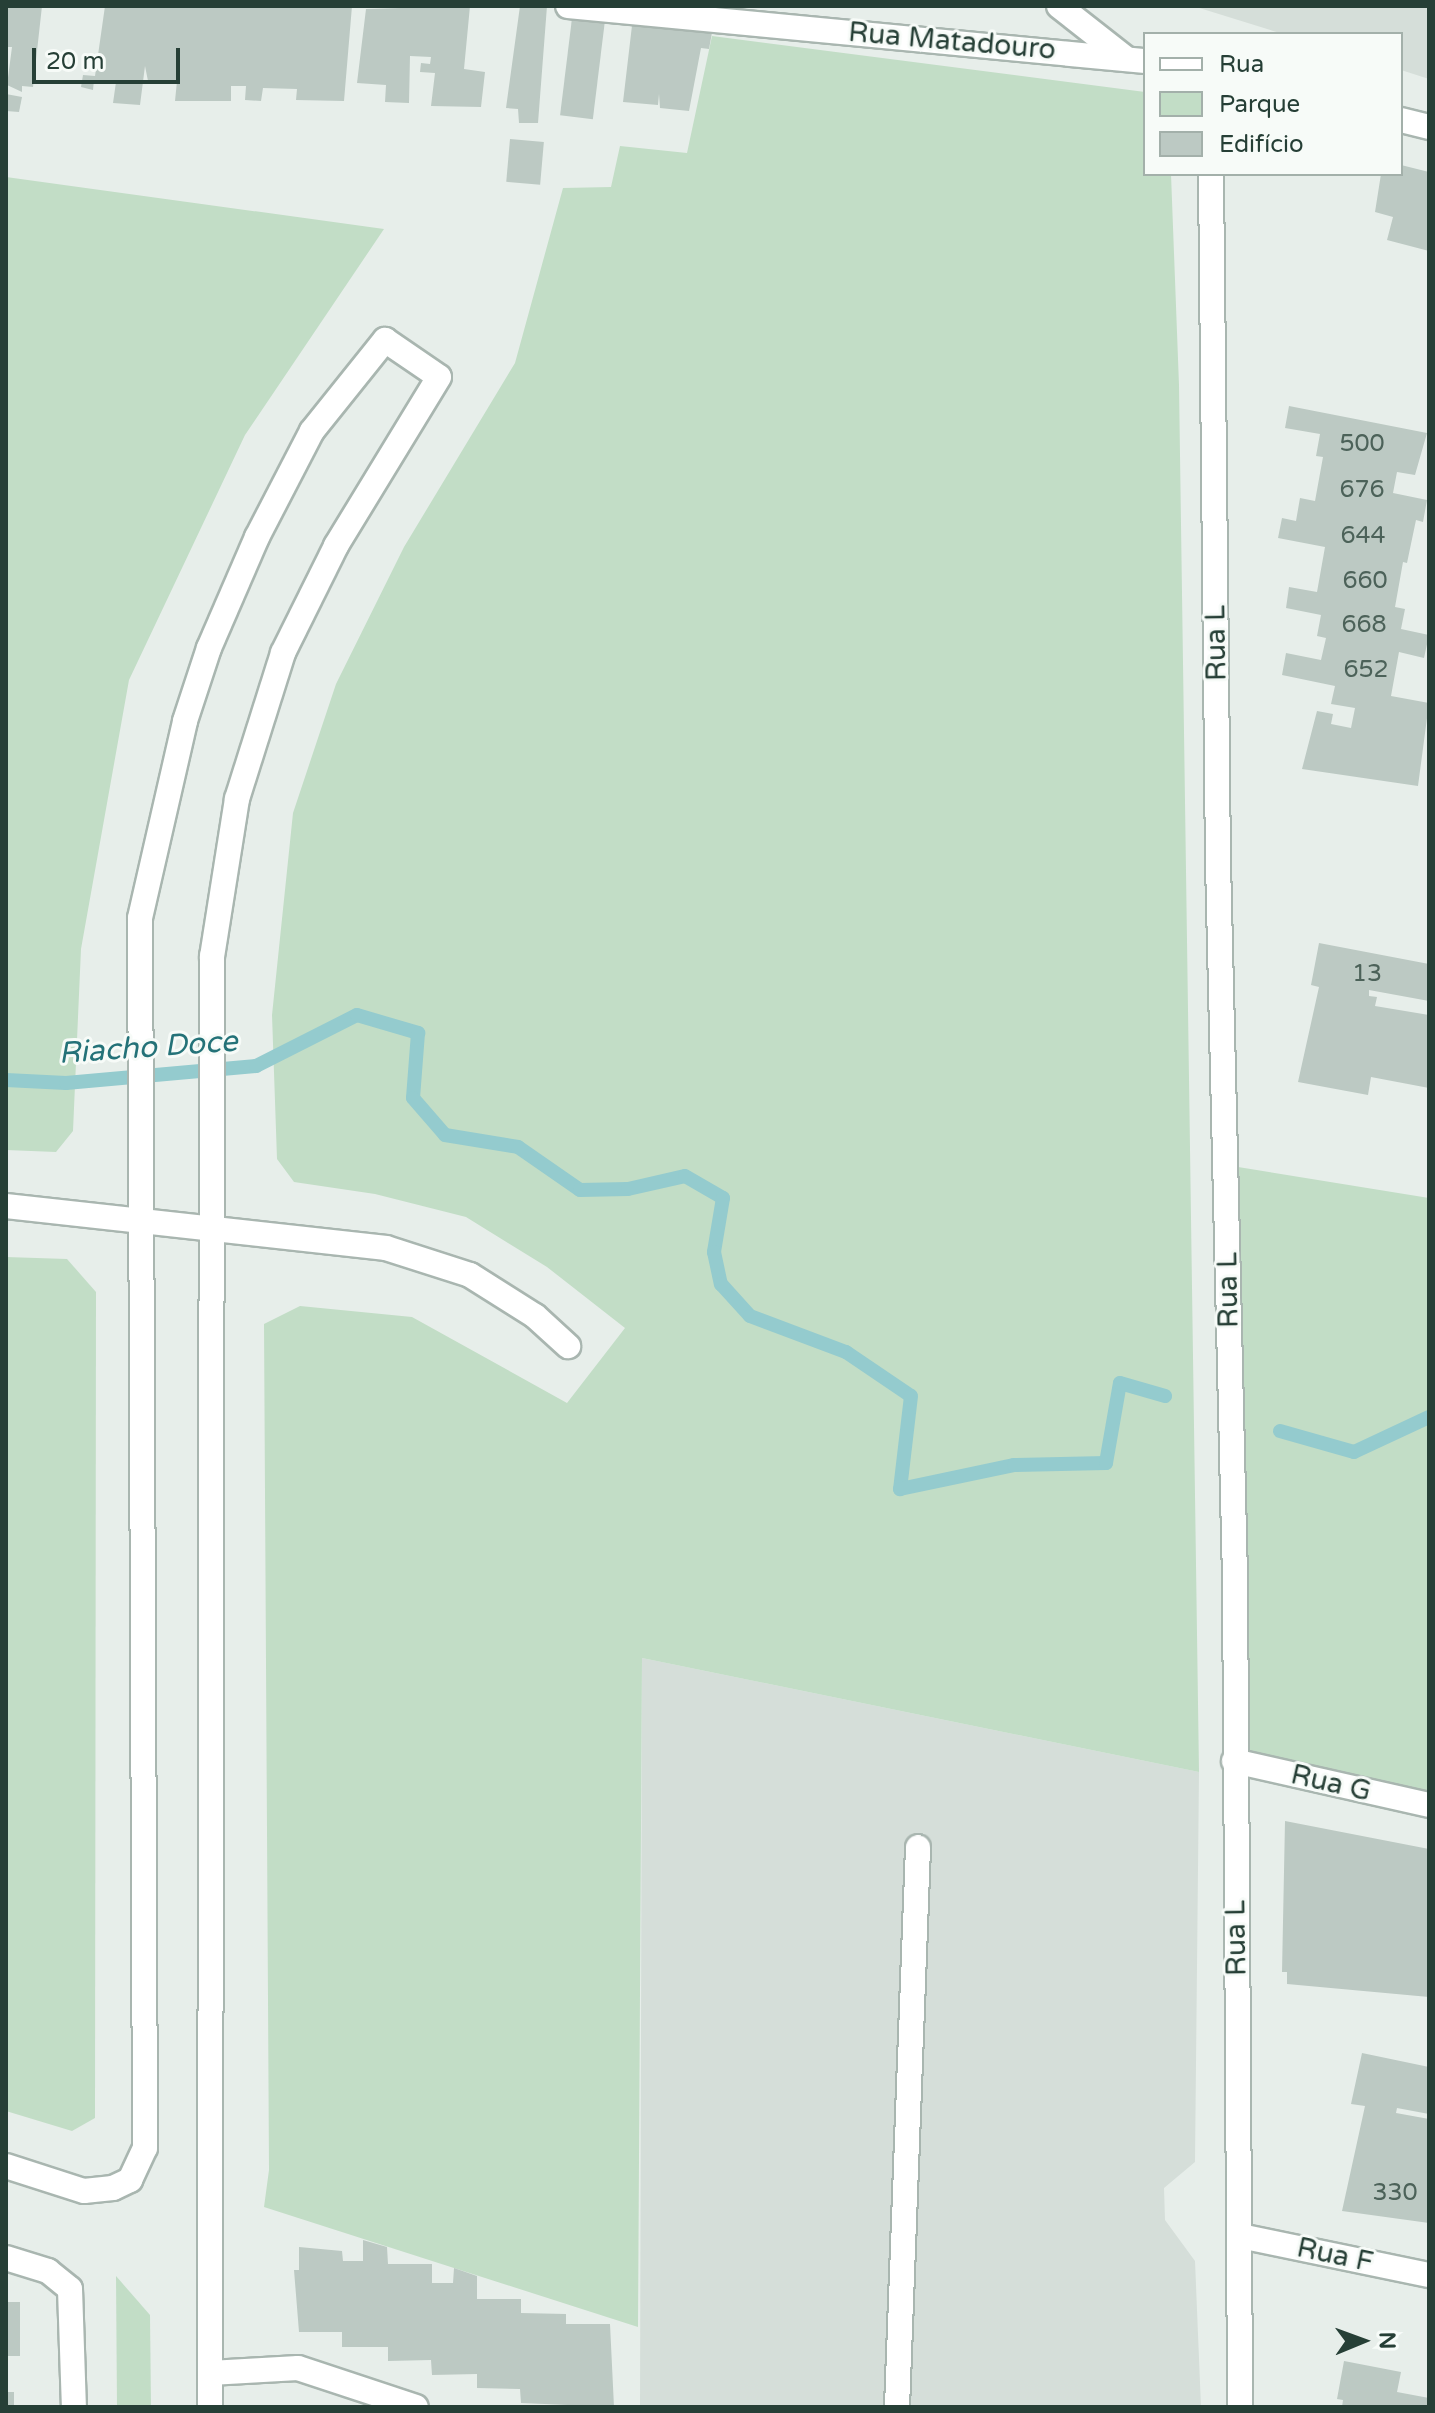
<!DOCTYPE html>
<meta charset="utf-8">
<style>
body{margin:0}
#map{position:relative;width:1435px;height:2413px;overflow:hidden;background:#e7eeea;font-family:"Varela Round",sans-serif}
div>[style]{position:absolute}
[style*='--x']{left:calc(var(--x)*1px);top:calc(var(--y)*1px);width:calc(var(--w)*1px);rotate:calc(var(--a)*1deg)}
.built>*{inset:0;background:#d5ded9}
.green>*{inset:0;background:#c2ddc6}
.stream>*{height:14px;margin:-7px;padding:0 7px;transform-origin:7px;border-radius:7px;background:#94cbce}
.building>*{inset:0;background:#bcc9c3;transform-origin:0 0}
.roads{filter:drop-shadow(2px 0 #a9b6b0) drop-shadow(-2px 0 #a9b6b0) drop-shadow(0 2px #a9b6b0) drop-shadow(0 -2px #a9b6b0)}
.minor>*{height:24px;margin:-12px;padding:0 12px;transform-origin:12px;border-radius:12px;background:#fff}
span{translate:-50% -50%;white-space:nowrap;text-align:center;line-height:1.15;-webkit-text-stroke:6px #f7fbf8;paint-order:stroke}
.number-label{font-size:24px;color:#4c6259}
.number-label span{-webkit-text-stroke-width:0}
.street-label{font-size:28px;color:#263f36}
.water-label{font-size:30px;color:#247278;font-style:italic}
.frame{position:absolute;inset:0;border:8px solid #263f36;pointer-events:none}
.legend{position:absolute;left:1143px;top:32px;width:260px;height:144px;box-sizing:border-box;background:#f7fbf8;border:2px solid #a3b0aa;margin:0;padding:10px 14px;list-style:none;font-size:24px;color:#263f36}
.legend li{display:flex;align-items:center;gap:16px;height:40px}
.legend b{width:40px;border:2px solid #a3b0aa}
.north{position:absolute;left:1323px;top:2301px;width:80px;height:80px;-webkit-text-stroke:6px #f7fbf8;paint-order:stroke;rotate:89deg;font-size:22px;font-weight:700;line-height:32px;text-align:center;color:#263f36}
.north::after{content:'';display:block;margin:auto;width:28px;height:36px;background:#263f36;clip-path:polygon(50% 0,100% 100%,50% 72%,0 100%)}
.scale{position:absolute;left:32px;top:48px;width:148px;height:36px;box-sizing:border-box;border:4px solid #263f36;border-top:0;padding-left:10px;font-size:24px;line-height:28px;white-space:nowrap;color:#263f36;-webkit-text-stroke:6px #f7fbf8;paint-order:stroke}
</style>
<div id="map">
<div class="built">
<div style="clip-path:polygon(1193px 6px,1429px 6px,1429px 79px,1401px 70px,1401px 34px,1283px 34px)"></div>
<div style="clip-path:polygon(642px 1658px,1199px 1772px,1195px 2162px,1164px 2188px,1165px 2220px,1195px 2261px,1201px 2407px,640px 2407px)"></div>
</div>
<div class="green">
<div style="clip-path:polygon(712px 36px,1145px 92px,1145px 174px,1171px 174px,1179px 385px,1199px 1772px,642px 1658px,638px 2327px,264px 2207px,269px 2170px,264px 1324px,300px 1306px,412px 1317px,567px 1403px,625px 1328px,547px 1267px,466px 1217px,375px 1194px,294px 1182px,277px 1159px,272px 1015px,293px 813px,336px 684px,404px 547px,515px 363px,563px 188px,611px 187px,620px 146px,687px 153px)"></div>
<div style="clip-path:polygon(6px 177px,384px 229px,245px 435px,129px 680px,81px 949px,73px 1131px,56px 1152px,6px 1150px)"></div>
<div style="clip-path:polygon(1232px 1166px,1429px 1198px,1429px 1806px,1247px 1773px)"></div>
<div style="clip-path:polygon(6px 1257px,67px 1259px,96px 1292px,95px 2118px,72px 2131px,6px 2111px)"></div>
<div style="clip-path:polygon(116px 2276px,150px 2315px,151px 2407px,117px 2407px)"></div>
</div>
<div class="stream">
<div style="--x:6;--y:1080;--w:60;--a:2.9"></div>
<div style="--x:66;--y:1083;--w:191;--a:-5.1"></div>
<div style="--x:256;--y:1066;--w:113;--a:-26.8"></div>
<div style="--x:357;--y:1015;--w:64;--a:16.4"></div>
<div style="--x:418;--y:1033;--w:65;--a:94.4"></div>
<div style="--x:413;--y:1098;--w:49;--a:49.1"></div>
<div style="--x:445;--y:1135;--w:74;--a:9.3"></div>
<div style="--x:518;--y:1147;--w:75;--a:34.7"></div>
<div style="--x:580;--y:1190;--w:48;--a:-1.2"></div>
<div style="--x:628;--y:1189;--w:58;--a:-12.8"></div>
<div style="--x:685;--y:1176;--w:44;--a:30.1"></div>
<div style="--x:723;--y:1198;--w:55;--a:99.5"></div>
<div style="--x:714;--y:1252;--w:33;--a:78"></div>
<div style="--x:721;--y:1284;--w:43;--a:47.8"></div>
<div style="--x:750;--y:1316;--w:103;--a:20.6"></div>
<div style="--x:846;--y:1352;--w:78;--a:34.1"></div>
<div style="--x:911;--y:1396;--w:94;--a:96.7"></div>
<div style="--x:900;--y:1489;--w:116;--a:-11.9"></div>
<div style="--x:1014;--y:1465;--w:92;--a:-1.2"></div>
<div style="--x:1106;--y:1463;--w:81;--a:-80.1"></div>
<div style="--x:1120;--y:1383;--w:47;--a:16.1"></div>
<div style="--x:1280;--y:1431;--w:77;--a:15.8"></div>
<div style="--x:1354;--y:1452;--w:83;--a:-25"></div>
</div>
<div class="building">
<div style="clip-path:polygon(6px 6px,42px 6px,33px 87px,22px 86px,22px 92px,7px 85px,12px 47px,6px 47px)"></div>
<div style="clip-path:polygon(105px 6px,352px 6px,344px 101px,296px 100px,297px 89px,263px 88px,261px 101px,245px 100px,246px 86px,231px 86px,231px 101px,175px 101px,177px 81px,148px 81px,145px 66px,140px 105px,113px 103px,116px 82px,94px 80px,93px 90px,81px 87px,83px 75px,95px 76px)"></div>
<div style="clip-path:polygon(470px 6px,464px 69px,485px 72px,481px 107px,431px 106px,435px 73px,420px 72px,421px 63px,430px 64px,431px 57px,410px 56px,409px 103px,385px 102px,386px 85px,357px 83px,366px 9px)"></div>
<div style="clip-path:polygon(520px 6px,547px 6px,538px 123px,519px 123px,518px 109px,506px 108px)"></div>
<div style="left:573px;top:10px;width:33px;height:106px;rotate:7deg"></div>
<div style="clip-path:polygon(633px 17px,713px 27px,709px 49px,701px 48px,689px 111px,660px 108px,659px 94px,658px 105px,623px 102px)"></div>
<div style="clip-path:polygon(6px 94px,22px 97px,19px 112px,6px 111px)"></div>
<div style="left:510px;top:139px;width:34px;height:43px;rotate:5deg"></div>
<div style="clip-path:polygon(1401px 165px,1429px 172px,1429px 251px,1387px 240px,1393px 217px,1375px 212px,1381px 174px,1401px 174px)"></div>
<div style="clip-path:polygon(1289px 406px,1427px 433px,1415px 475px,1397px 472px,1393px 493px,1427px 500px,1423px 522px,1416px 520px,1407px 563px,1403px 562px,1395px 607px,1405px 609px,1401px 629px,1429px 635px,1424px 658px,1399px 652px,1391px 696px,1429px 703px,1418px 786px,1302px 769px,1317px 711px,1333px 714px,1331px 724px,1351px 728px,1355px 708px,1331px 704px,1335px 686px,1282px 675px,1286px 653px,1321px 660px,1326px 638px,1317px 636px,1321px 615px,1286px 608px,1289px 587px,1317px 592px,1325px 547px,1278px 538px,1282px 518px,1296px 521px,1300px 498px,1315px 501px,1323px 457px,1316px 456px,1320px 434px,1285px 428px)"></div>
<div style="clip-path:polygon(1319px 943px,1429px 964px,1429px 1001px,1369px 990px,1369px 996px,1377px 997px,1375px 1006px,1429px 1015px,1429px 1088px,1371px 1077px,1368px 1095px,1298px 1082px,1319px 987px,1311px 985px)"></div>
<div style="clip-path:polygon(1285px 1821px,1429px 1849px,1429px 1997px,1287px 1984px,1287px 1972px,1282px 1972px)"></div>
<div style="clip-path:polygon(1362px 2053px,1429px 2067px,1429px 2114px,1397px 2108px,1396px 2113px,1429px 2119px,1429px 2223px,1342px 2211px,1365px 2106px,1351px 2104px)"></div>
<div style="clip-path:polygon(363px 2240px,387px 2247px,388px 2264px,432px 2264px,432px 2283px,453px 2283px,454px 2268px,477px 2276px,477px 2299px,521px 2299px,521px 2313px,566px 2314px,566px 2324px,610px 2324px,614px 2407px,521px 2403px,520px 2389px,477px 2388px,477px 2374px,432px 2375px,431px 2360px,388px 2361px,388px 2347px,342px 2347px,342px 2332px,299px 2332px,294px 2270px,299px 2270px,299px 2247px,342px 2251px,343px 2261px,363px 2261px)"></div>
<div style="left:6px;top:2302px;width:14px;height:54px"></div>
<div style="clip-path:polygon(1344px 2361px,1401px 2372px,1397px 2392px,1429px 2398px,1429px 2407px,1342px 2407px,1343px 2400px,1337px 2399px)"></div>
<div style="left:14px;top:2392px;width:15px;height:8px;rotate:90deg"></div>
</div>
<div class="roads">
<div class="minor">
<div style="--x:568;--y:6;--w:580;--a:5.45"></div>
<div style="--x:1059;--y:6;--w:83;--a:38.1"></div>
<div style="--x:1401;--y:120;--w:29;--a:14"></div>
<div style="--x:1211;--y:174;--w:688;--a:89.42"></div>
<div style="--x:1218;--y:862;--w:715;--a:88.64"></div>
<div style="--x:1235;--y:1577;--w:830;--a:89.65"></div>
<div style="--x:6;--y:1206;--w:382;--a:6.3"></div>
<div style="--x:386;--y:1248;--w:88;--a:17.8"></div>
<div style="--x:470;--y:1275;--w:77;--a:32.2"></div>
<div style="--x:535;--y:1316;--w:45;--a:42.3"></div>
<div style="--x:1234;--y:1761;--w:200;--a:12.7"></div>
<div style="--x:6;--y:2166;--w:82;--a:17.8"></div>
<div style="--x:84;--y:2191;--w:29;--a:-6"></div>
<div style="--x:113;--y:2188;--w:19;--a:-25"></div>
<div style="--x:130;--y:2180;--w:35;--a:-65"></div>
<div style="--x:145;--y:2148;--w:1230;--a:-90.23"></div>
<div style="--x:140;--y:918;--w:202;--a:-77.1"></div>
<div style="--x:185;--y:721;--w:77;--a:-71.8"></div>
<div style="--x:209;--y:648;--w:121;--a:-66.6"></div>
<div style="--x:257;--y:537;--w:119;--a:-62.6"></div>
<div style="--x:312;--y:431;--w:117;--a:-51.3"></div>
<div style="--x:385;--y:340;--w:65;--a:34.4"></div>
<div style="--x:439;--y:377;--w:198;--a:121.4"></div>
<div style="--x:336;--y:546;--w:119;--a:116.4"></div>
<div style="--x:283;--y:653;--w:153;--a:107.5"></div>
<div style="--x:237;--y:799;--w:159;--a:99"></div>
<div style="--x:212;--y:956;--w:1451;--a:90.08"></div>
<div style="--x:1240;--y:2236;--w:193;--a:11.7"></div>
<div style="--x:6;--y:2258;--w:44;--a:17.2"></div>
<div style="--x:48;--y:2271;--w:28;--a:39"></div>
<div style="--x:70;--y:2289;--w:118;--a:88.1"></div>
<div style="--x:210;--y:2373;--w:88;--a:-3.3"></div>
<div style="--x:298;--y:2368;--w:124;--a:18.3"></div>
<div style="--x:897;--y:2407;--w:560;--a:-87.85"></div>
</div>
</div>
<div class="number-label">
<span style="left:1362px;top:444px">500</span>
<span style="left:1362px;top:490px">676</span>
<span style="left:1363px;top:536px">644</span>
<span style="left:1365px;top:581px">660</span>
<span style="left:1364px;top:625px">668</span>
<span style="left:1366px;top:670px">652</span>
<span style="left:1367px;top:974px">13</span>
<span style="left:1395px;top:2193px">330</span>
</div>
<div class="street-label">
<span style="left:952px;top:41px;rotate:5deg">Rua Matadouro</span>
<span style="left:1216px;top:643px;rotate:-91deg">Rua L</span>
<span style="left:1228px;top:1290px;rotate:-91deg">Rua L</span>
<span style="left:1331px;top:1783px;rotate:13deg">Rua G</span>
<span style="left:1236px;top:1938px;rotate:-91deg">Rua L</span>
<span style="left:1335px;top:2255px;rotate:12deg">Rua F</span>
</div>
<div class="water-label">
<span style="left:148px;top:1048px;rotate:-4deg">Riacho Doce</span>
</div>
<div class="frame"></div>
<ul class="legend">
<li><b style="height:10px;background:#fff"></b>Rua</li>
<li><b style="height:22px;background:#c2ddc6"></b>Parque</li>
<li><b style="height:22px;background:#bcc9c3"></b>Edifício</li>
</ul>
<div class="north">N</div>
<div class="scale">20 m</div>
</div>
